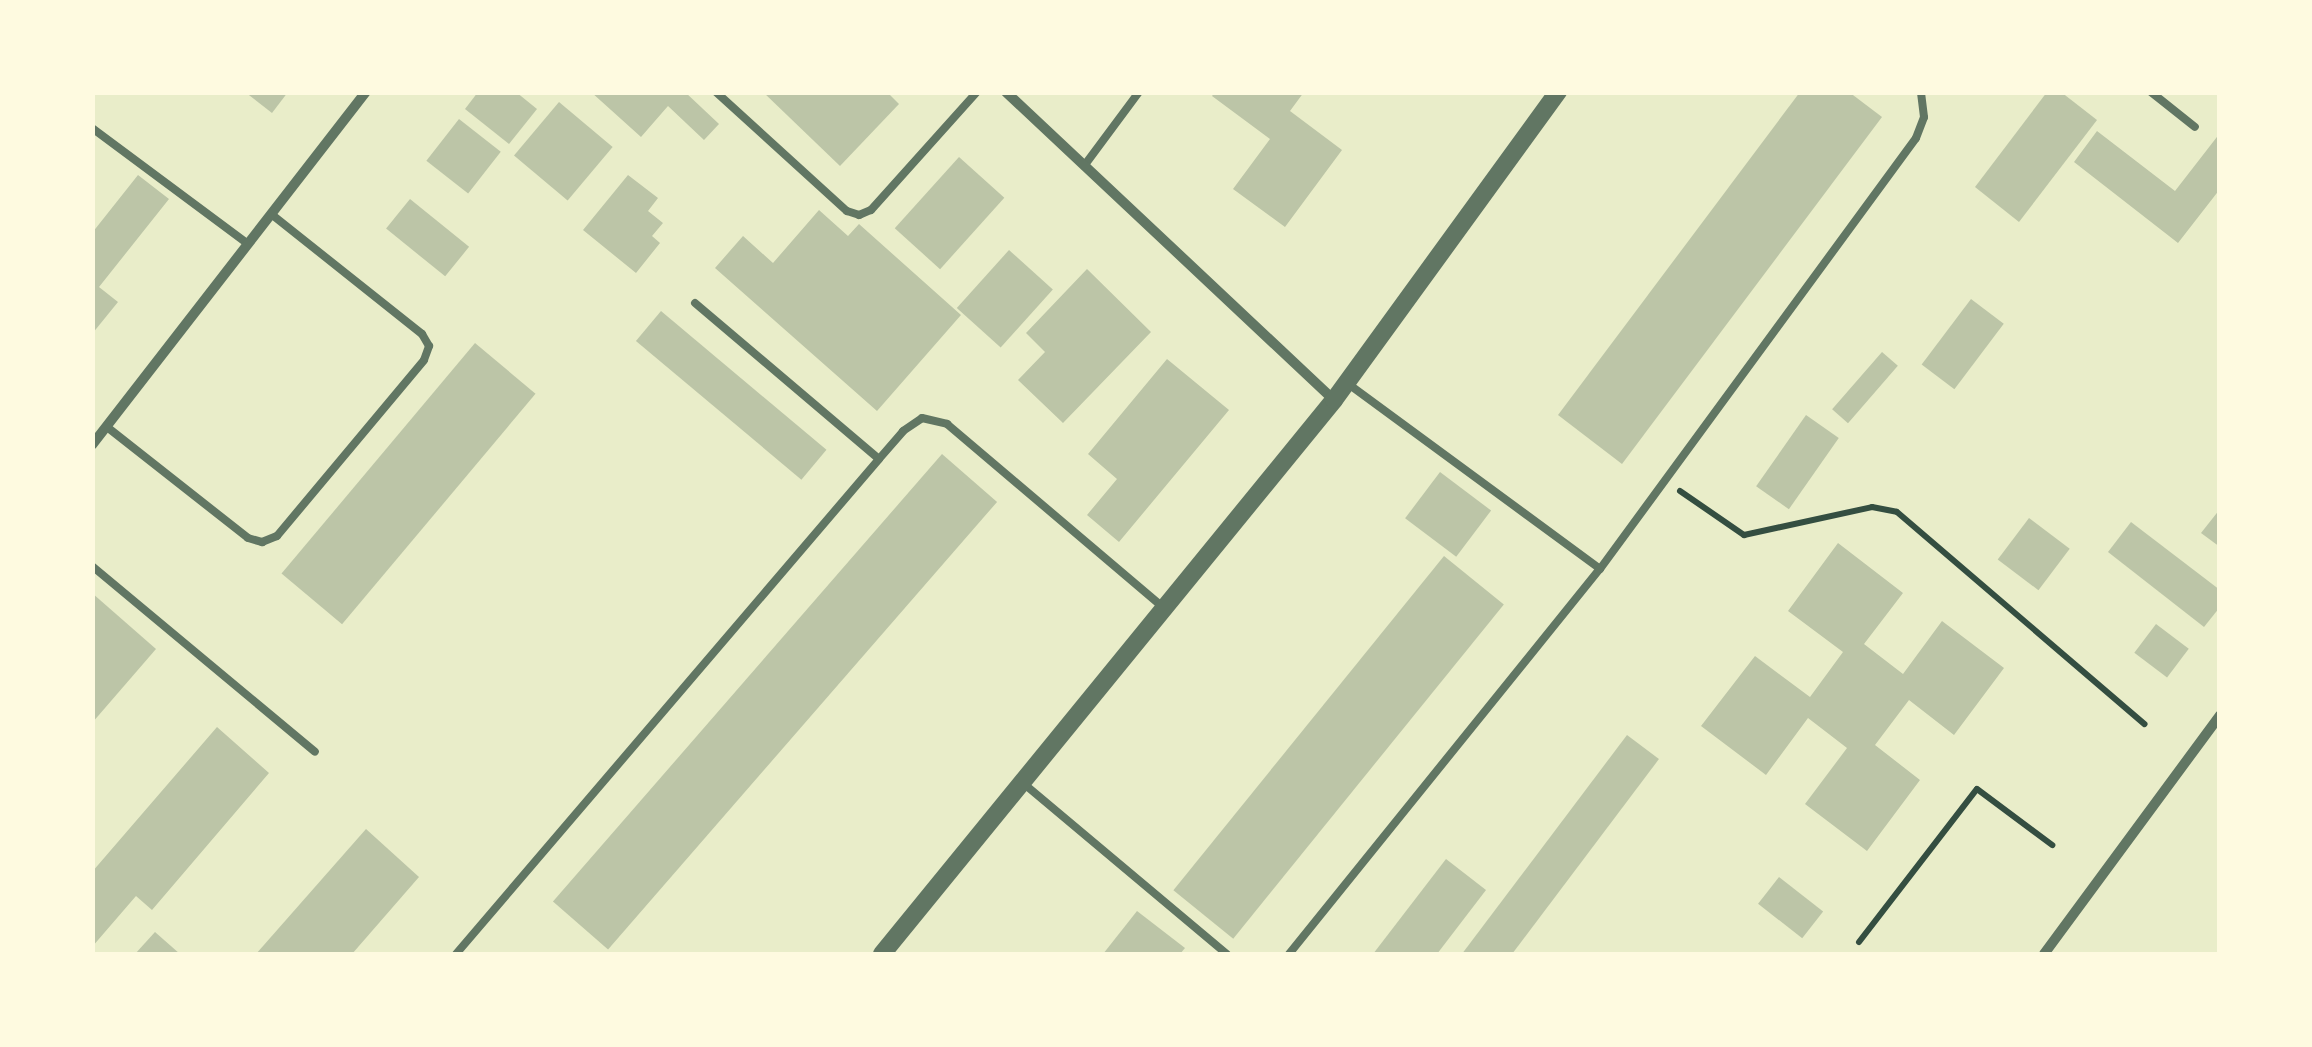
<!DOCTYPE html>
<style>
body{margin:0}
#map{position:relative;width:2312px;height:1047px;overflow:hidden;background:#e9edc9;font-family:"Open Sans",sans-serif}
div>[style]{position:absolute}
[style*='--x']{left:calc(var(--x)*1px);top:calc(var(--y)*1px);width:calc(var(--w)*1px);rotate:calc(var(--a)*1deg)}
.building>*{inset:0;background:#bcc5a7;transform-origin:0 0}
.path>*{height:6px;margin:-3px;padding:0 3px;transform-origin:3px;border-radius:3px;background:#344e41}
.service>*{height:8px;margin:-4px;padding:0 4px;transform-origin:4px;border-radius:4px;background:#617663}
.minor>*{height:10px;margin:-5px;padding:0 5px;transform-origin:5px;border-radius:5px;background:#617663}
.tertiary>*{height:18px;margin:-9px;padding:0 9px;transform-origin:9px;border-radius:9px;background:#617663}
span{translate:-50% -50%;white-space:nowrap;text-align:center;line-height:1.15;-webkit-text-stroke:10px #fefae0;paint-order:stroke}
.frame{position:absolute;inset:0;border:95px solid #fefae0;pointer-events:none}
</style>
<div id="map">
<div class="building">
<div style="clip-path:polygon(245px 92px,288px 92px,272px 113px)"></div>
<div style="clip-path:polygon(478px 92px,516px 92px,537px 109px,509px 144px,465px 109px)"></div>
<div style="clip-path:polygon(591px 92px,685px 92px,719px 124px,704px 140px,668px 106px,641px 137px)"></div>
<div style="clip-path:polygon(763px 92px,887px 92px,899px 104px,840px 166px)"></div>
<div style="clip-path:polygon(1215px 92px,1304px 92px,1290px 111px,1342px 150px,1285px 227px,1233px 189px,1270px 139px,1212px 96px)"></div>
<div style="clip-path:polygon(1800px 92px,1849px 92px,1882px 117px,1622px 464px,1558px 415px)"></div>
<div style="clip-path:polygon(2047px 92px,2061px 92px,2097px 120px,2019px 222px,1975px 187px)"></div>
<div style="left:559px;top:102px;width:70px;height:70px;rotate:40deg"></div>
<div style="left:459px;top:119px;width:53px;height:53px;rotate:38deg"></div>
<div style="clip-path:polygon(2097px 131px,2175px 191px,2220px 133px,2220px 189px,2178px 243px,2074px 162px)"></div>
<div style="left:959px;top:157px;width:61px;height:96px;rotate:42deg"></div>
<div style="clip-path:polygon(138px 175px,169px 199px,99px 287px,118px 302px,92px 334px,92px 233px)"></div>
<div style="clip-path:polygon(628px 175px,658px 198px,648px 211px,663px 223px,652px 236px,660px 243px,636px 273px,583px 230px)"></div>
<div style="left:410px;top:199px;width:76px;height:38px;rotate:39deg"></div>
<div style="clip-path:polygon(819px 210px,848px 236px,859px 224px,961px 315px,877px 411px,715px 268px,743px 236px,773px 263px)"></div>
<div style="left:1009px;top:250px;width:59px;height:78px;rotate:42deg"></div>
<div style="clip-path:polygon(1087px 269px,1151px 332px,1063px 423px,1018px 380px,1045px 352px,1026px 333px)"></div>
<div style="left:1971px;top:299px;width:41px;height:82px;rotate:37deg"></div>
<div style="left:661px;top:311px;width:216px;height:39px;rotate:40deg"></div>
<div style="left:475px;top:343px;width:79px;height:301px;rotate:40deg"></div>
<div style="left:1882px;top:352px;width:21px;height:76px;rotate:41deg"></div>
<div style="clip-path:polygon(1167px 359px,1229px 410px,1119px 542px,1087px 515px,1117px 479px,1088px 454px)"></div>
<div style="left:1806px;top:415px;width:40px;height:87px;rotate:35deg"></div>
<div style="left:942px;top:454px;width:73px;height:593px;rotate:41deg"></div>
<div style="left:1440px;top:472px;width:64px;height:58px;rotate:37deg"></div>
<div style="clip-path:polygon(2220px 509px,2220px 547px,2201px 533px)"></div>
<div style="left:2029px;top:518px;width:51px;height:52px;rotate:37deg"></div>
<div style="clip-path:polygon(2131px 522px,2220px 590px,2220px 607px,2204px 627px,2108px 552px)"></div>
<div style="clip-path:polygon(1838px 543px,1903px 593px,1864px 644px,1903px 674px,1942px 621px,2004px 668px,1954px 735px,1909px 700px,1875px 745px,1920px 780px,1867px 851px,1805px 804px,1847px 748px,1808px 718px,1766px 775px,1701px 726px,1755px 656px,1810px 697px,1843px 652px,1788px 611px)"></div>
<div style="left:1444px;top:556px;width:77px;height:430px;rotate:39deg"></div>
<div style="clip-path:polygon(92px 593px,156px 649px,92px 723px)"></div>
<div style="left:2156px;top:624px;width:41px;height:36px;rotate:37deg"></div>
<div style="clip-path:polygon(217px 727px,269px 773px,152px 910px,136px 896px,92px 947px,92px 872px)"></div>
<div style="left:1627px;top:735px;width:40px;height:275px;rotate:37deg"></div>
<div style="clip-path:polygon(366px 829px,419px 877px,352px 954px,256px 954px)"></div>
<div style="clip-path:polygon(1446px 859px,1486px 890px,1437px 954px,1373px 954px)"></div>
<div style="left:1779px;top:877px;width:56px;height:34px;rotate:38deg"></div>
<div style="clip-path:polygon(1137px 911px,1185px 948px,1180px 954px,1103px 954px)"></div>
<div style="clip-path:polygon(155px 932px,180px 954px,135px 954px)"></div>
</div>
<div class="path">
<div style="--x:1680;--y:491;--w:78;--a:34.5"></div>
<div style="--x:1744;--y:535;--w:131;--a:-12.3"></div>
<div style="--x:1872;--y:507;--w:25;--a:11"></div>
<div style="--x:1897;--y:512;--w:326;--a:40.6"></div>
<div style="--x:1859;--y:942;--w:193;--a:-52.4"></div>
<div style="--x:1977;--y:789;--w:94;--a:36.7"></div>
</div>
<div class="service">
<div style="--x:716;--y:92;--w:177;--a:42.3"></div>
<div style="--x:847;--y:211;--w:13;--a:18"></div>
<div style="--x:859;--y:215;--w:13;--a:-23"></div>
<div style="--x:871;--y:210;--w:159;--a:-48.1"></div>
<div style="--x:2151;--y:92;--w:56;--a:38.5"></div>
<div style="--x:92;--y:128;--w:194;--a:36.6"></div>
<div style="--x:1084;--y:166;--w:92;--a:-53.4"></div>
<div style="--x:695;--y:303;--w:241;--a:40.3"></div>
<div style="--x:1347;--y:383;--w:314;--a:36.3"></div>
<div style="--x:1600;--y:569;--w:534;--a:-53.75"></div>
<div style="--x:1916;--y:138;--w:22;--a:-69"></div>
<div style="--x:1924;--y:117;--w:25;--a:-97"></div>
<div style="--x:107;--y:427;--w:179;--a:38.2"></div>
<div style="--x:248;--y:538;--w:15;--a:16"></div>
<div style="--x:262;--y:542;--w:16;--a:-22"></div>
<div style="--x:277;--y:536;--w:229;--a:-50.1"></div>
<div style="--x:424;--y:360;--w:15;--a:-70"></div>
<div style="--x:429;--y:346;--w:14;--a:-120"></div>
<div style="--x:422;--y:334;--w:193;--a:-141.5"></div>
<div style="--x:92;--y:566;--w:290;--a:39.8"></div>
<div style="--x:1023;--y:783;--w:266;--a:40"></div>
<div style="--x:456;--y:954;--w:651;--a:-49.48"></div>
<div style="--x:879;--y:459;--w:37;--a:-49"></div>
<div style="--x:903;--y:431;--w:23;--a:-34"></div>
<div style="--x:922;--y:418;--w:26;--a:13"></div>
<div style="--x:947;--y:424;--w:285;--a:40.3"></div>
<div style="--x:1289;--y:954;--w:495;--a:-51.1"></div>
</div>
<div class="minor">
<div style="--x:1006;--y:92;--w:450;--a:43.2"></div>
<div style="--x:92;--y:445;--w:447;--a:-52.2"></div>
<div style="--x:2044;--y:954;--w:297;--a:-53.6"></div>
</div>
<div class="tertiary">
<div style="--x:882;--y:954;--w:715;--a:-50.79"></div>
<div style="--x:1334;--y:400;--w:381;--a:-54"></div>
</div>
<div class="frame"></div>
</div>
